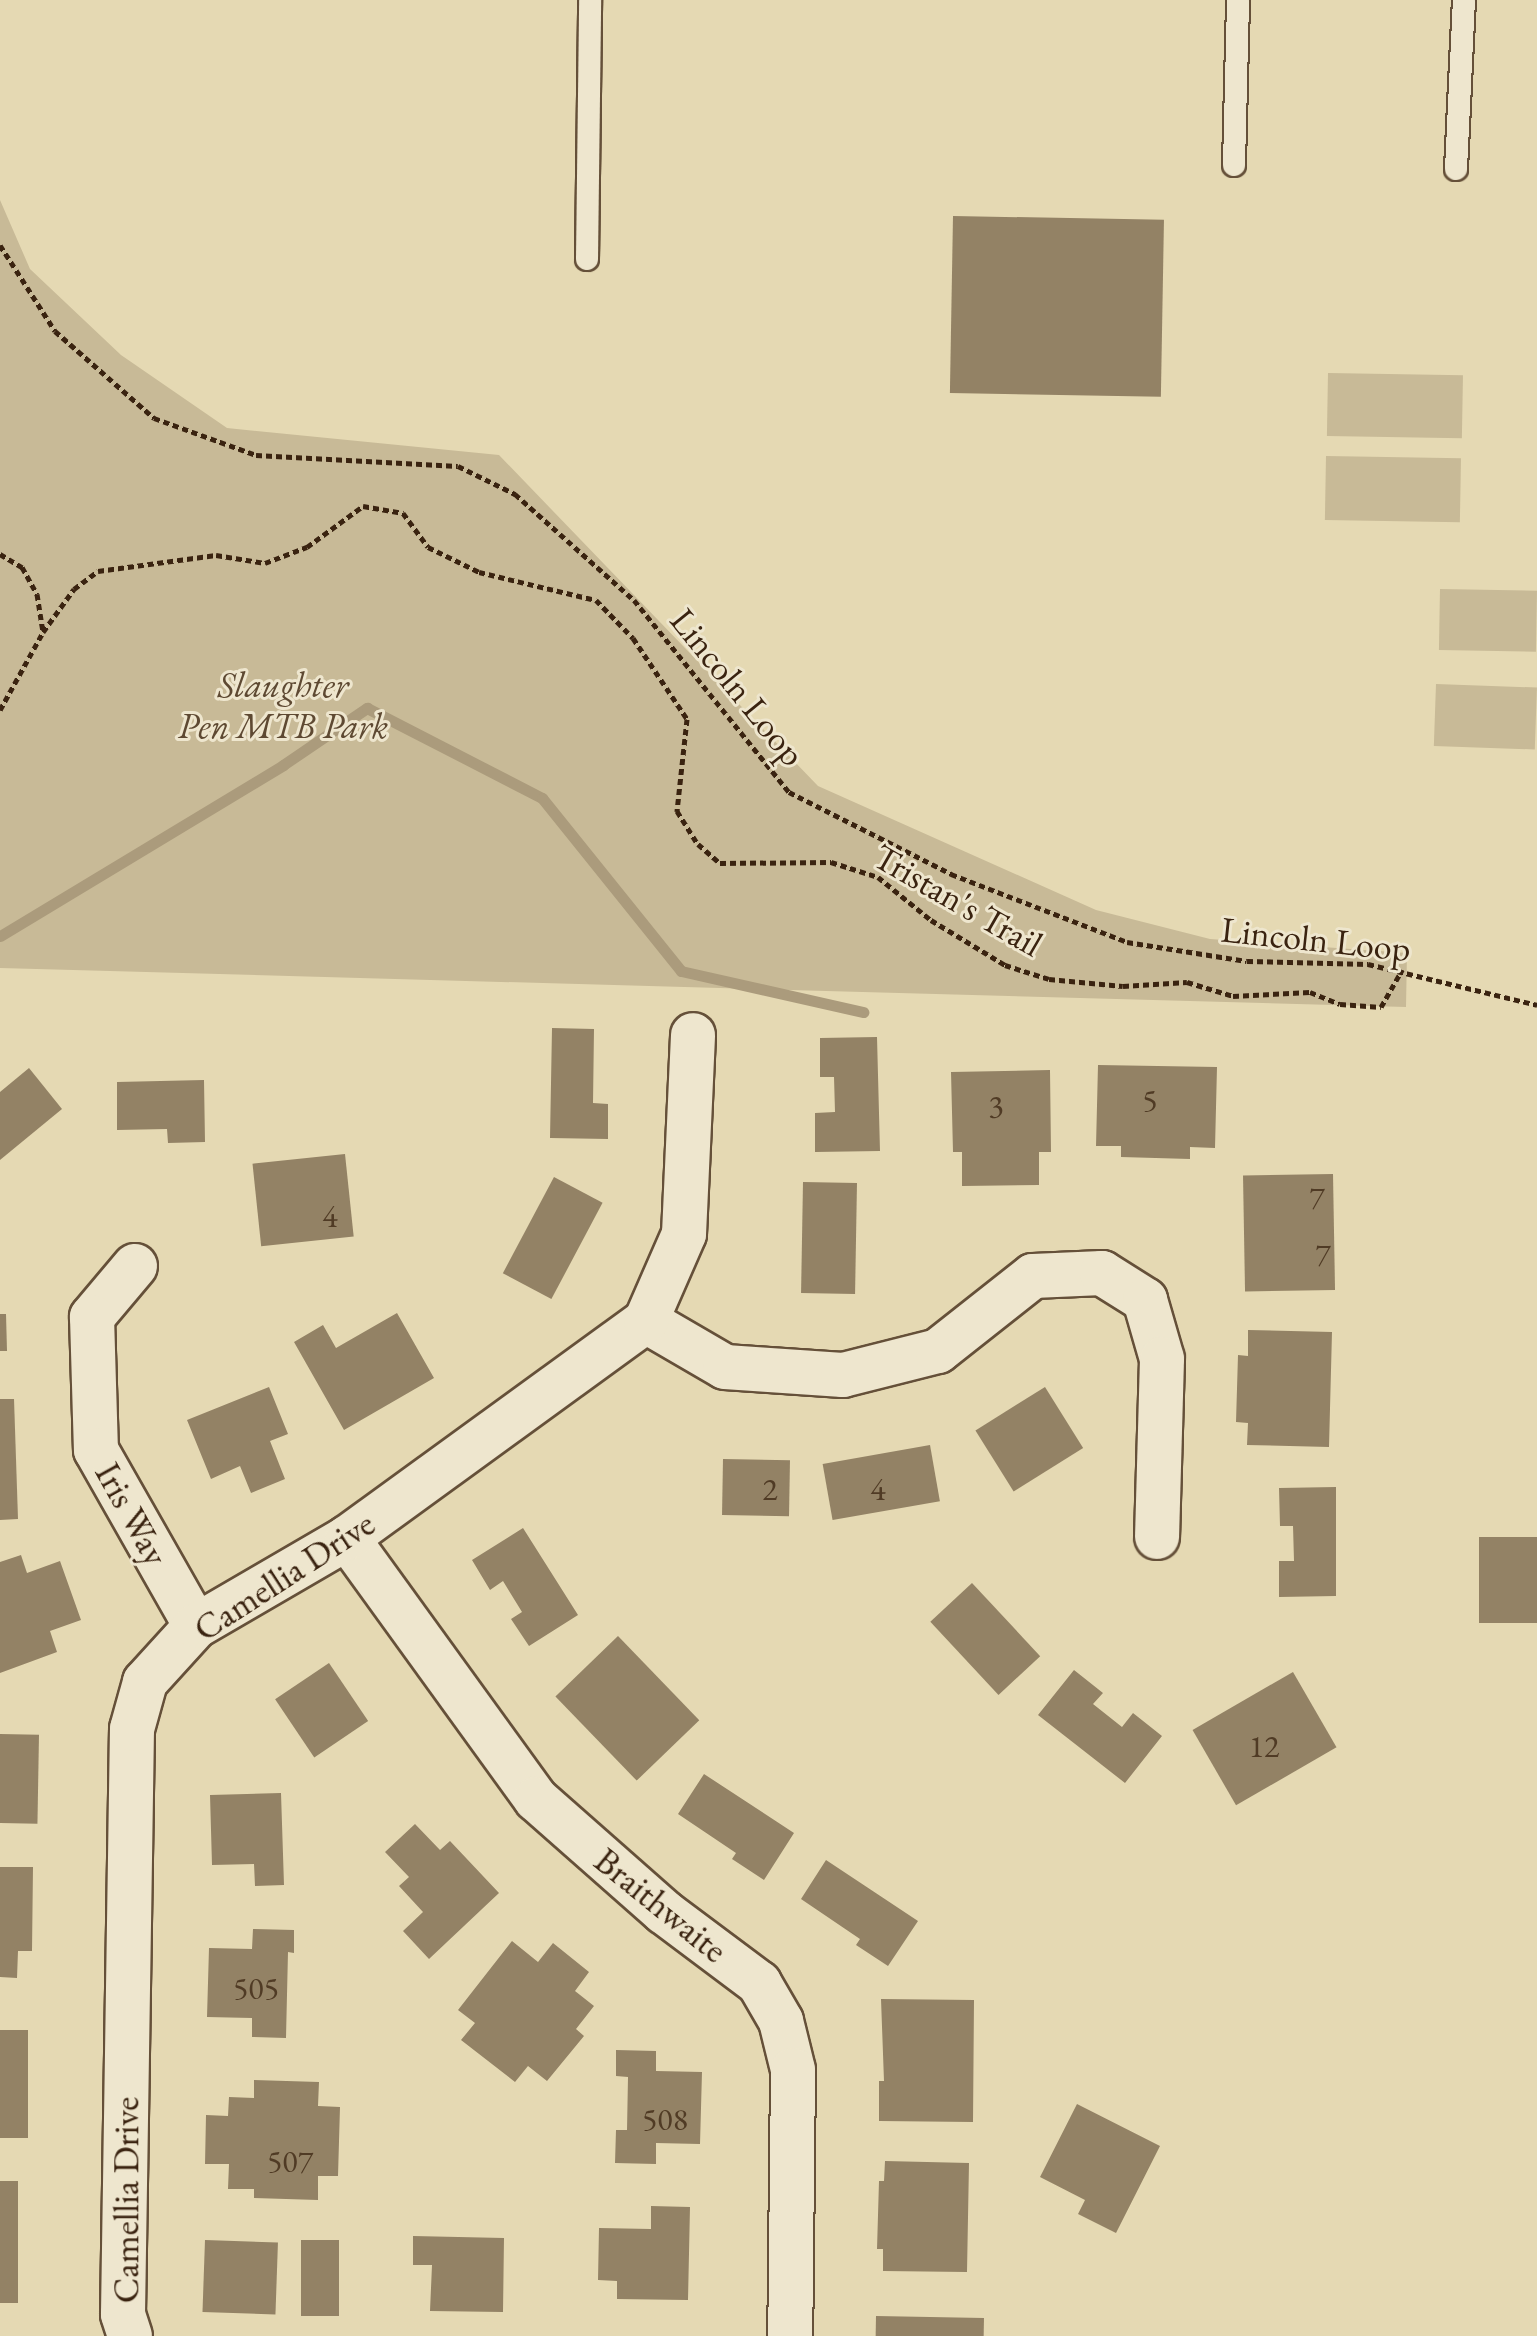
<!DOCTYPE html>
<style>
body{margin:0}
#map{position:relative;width:1537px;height:2336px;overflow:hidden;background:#e5d9b3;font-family:"EB Garamond",serif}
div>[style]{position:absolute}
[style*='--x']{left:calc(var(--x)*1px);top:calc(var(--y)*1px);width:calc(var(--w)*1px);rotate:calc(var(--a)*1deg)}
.green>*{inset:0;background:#c8ba97;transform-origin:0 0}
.stream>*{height:11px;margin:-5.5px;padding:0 5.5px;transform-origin:5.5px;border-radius:5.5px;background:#ab9b7c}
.building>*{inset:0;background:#938265;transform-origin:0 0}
.path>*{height:5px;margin-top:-2.5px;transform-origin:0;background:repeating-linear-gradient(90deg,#3a2310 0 6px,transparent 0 10px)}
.roads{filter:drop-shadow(2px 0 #655039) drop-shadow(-2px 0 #655039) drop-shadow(0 2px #655039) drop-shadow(0 -2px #655039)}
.service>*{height:22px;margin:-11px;padding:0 11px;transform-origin:11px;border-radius:11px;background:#eee6ce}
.minor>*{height:44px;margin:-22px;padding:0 22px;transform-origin:22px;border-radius:22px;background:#eee6ce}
span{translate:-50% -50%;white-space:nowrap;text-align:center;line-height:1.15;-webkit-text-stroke:6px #eee6ce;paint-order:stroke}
.number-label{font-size:32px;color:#503b25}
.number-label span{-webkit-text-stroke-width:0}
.park-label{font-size:36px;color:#5e4932;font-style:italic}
.street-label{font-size:36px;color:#3a2310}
</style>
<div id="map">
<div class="green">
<div style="clip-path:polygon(0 200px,30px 269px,121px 355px,227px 428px,499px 455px,818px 786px,1096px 910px,1210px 939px,1407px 953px,1406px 1007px,0 968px)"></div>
<div style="left:1328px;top:373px;width:135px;height:63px;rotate:1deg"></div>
<div style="left:1326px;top:456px;width:135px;height:64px;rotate:1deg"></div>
<div style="left:1440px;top:589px;width:97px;height:61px;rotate:1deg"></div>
<div style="left:1436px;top:684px;width:101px;height:62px;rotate:2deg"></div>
</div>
<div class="stream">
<div style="--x:0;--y:936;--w:331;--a:-31.1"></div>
<div style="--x:283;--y:765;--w:102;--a:-34.2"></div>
<div style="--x:367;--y:708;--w:197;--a:27.2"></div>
<div style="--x:542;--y:798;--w:222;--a:51.2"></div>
<div style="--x:681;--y:971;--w:187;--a:12.7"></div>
</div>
<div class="building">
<div style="left:953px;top:216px;width:211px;height:177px;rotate:1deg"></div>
<div style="clip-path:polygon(552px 1028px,594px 1029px,593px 1103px,608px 1104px,608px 1139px,550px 1138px)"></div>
<div style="clip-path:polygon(877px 1037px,880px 1151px,815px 1152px,815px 1113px,835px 1112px,834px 1077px,820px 1077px,820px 1038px)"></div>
<div style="clip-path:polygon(1098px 1065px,1217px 1067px,1215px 1148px,1190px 1147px,1190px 1159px,1121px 1157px,1121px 1146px,1096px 1146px)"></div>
<div style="clip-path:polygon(29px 1068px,62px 1109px,0 1160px,0 1092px)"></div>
<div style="clip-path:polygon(1050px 1070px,1051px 1152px,1039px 1152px,1039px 1185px,962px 1186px,962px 1152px,953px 1152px,951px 1072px)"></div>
<div style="clip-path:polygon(204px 1080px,205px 1142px,168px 1143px,167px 1129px,117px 1130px,117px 1082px)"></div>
<div style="left:345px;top:1154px;width:83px;height:93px;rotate:84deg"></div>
<div style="left:1333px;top:1174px;width:116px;height:90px;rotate:89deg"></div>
<div style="left:554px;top:1177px;width:55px;height:109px;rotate:28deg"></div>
<div style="left:803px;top:1182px;width:54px;height:111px;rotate:1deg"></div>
<div style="clip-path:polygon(397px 1313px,434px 1378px,344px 1430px,294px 1342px,323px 1325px,336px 1348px)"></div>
<div style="clip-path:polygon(0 1314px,6px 1314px,7px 1351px,0 1351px)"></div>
<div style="clip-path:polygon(1248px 1330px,1332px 1332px,1329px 1447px,1247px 1445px,1248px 1423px,1236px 1422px,1238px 1355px,1248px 1356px)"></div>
<div style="clip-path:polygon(269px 1387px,288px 1434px,270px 1441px,285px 1479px,251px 1493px,240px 1466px,211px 1479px,187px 1420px)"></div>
<div style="left:1045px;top:1387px;width:72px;height:82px;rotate:58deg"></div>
<div style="clip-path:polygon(0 1399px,14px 1399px,18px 1519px,0 1520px)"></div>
<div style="left:930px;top:1445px;width:57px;height:109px;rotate:80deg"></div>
<div style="left:723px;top:1459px;width:67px;height:56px;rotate:1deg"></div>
<div style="clip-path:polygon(1336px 1487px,1336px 1596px,1279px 1597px,1279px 1561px,1294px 1561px,1293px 1526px,1280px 1526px,1279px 1488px)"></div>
<div style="clip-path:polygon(523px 1528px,578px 1615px,529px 1646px,511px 1619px,522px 1612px,503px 1581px,490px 1590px,472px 1560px)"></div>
<div style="left:1537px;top:1537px;width:86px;height:58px;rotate:90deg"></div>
<div style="clip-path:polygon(21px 1555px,27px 1573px,60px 1561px,81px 1620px,50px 1631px,57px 1652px,0 1673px,0 1562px)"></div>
<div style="left:972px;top:1583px;width:100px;height:57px;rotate:47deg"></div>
<div style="left:618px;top:1636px;width:117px;height:87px;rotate:46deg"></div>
<div style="left:329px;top:1663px;width:70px;height:65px;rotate:56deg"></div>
<div style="clip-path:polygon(1074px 1670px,1103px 1693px,1093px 1704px,1122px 1727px,1133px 1713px,1162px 1736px,1125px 1783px,1038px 1715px)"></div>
<div style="left:1293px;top:1672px;width:87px;height:116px;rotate:60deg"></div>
<div style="left:0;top:1734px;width:39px;height:89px;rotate:1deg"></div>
<div style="clip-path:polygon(704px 1774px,794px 1833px,764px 1880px,732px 1859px,736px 1853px,678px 1814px)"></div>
<div style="clip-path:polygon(281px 1793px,284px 1885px,255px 1886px,254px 1864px,212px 1865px,210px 1795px)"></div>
<div style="clip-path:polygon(415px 1824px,440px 1850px,450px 1841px,499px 1893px,429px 1959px,403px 1931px,423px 1912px,399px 1886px,409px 1877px,385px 1852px)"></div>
<div style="clip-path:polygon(826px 1860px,918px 1921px,888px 1966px,856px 1945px,860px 1939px,801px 1899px)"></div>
<div style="clip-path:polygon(0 1867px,33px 1867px,32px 1951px,18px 1951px,17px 1978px,0 1977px)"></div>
<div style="clip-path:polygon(253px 1929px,294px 1930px,294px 1953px,288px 1952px,286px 2038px,252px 2037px,252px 2018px,207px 2017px,209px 1948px,252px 1949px)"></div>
<div style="clip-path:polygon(512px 1941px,538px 1962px,553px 1943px,589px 1972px,575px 1991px,594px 2006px,576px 2029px,584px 2036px,547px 2081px,528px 2066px,515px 2082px,461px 2040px,475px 2023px,458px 2010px)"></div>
<div style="clip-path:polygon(881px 1999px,974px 2000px,973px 2122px,879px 2121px,879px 2081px,884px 2081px)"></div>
<div style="left:0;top:2030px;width:28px;height:108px"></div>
<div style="clip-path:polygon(616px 2050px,656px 2051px,656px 2071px,702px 2072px,700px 2144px,656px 2143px,656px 2164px,615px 2163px,616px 2130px,627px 2130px,628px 2077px,616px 2076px)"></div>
<div style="clip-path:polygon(254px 2080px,319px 2082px,318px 2106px,340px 2107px,338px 2176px,318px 2176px,318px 2200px,254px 2198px,254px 2189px,228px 2189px,229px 2164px,205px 2164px,206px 2115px,228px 2116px,229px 2097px,254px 2098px)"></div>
<div style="clip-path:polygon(1077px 2104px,1160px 2146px,1116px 2233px,1078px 2214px,1085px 2200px,1040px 2177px)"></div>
<div style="clip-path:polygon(885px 2161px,969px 2163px,967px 2272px,883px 2271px,883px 2249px,877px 2249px,879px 2181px,884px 2181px)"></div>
<div style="left:0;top:2181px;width:18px;height:122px"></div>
<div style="clip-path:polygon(651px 2206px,690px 2207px,688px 2300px,617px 2299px,617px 2281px,598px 2280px,599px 2228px,651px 2229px)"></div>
<div style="clip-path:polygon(413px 2236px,504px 2238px,503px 2312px,430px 2311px,432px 2265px,413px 2265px)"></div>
<div style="left:205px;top:2240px;width:73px;height:72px;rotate:2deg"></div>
<div style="left:301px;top:2240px;width:38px;height:76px"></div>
<div style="left:876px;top:2316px;width:108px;height:20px;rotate:1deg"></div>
</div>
<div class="path">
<div style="--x:0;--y:245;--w:102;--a:57.4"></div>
<div style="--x:55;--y:331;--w:132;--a:41.3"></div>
<div style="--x:154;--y:418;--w:109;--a:19.9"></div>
<div style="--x:256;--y:455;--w:202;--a:3.1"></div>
<div style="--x:458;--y:466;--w:64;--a:26.2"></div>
<div style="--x:515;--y:494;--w:159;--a:41.7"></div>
<div style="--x:634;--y:600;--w:247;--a:51.1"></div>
<div style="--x:789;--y:792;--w:182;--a:26.8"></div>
<div style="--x:951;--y:874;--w:189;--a:21.1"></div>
<div style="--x:1127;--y:942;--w:121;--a:9"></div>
<div style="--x:1247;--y:961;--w:121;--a:1.4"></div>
<div style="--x:1368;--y:964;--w:174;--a:13.6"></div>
<div style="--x:0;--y:554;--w:26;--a:31"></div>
<div style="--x:22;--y:567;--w:31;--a:61"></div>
<div style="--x:37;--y:594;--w:37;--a:81"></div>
<div style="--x:0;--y:710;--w:89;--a:-61.1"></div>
<div style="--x:43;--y:632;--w:53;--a:-54.2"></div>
<div style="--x:74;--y:589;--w:30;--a:-37"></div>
<div style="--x:98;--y:571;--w:119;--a:-7.7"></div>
<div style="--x:216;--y:555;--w:50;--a:9.3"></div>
<div style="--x:265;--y:563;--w:45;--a:-20.9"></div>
<div style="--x:307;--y:547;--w:69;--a:-36.2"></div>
<div style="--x:363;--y:506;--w:41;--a:9.9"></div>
<div style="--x:403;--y:513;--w:42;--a:53.7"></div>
<div style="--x:428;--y:547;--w:57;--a:26.1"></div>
<div style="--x:479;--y:572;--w:120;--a:13.5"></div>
<div style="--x:596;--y:600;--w:53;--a:45.8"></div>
<div style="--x:633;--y:638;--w:97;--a:56.3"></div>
<div style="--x:687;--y:719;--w:93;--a:96.2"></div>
<div style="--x:677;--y:811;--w:39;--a:58"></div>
<div style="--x:698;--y:844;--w:29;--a:41"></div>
<div style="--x:720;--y:863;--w:111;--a:-0.5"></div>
<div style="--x:831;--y:862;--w:49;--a:17.7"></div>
<div style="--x:878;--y:877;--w:68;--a:39.1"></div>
<div style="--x:931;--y:920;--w:87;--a:31.3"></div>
<div style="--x:1005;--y:965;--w:46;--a:17.7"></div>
<div style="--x:1049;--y:979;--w:74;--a:5.4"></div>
<div style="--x:1123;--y:986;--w:64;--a:-3.6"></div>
<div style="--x:1187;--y:982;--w:48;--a:16.9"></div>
<div style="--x:1233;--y:996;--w:77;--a:-3"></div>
<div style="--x:1310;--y:992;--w:32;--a:22"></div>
<div style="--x:1340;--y:1004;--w:41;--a:4.2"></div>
<div style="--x:1381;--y:1007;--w:43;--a:-60.4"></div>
</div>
<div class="roads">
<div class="service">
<div style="--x:1234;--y:165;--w:165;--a:-88.6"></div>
<div style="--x:1456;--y:169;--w:169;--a:-87.3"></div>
<div style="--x:587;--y:259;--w:259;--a:-89.3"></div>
</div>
<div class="minor">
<div style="--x:135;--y:1266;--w:67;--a:130.1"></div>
<div style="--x:92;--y:1317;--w:133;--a:88.3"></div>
<div style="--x:96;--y:1450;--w:202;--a:60.4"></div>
<div style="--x:646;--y:1321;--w:91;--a:30.2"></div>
<div style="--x:725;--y:1367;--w:118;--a:3.9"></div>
<div style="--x:843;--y:1375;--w:98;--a:-14.2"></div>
<div style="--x:938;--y:1351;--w:121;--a:-38.3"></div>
<div style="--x:1033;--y:1276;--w:69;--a:-2.5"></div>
<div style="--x:1102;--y:1273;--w:51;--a:32.1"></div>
<div style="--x:1145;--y:1300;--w:61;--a:73.9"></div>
<div style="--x:1162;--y:1359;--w:178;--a:91.6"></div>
<div style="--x:347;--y:1538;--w:322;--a:54.1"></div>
<div style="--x:536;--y:1799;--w:171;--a:41.4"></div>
<div style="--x:664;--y:1912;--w:119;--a:36.8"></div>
<div style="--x:759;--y:1983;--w:44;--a:59.9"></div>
<div style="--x:781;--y:2021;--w:50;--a:76.2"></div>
<div style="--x:793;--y:2070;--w:266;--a:90.6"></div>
<div style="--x:130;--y:2336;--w:23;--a:-108"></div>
<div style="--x:123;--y:2314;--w:585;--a:-89.12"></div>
<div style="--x:132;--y:1729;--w:49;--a:-74.5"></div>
<div style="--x:145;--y:1682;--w:76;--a:-47.7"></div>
<div style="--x:196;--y:1626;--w:175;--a:-30.2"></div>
<div style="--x:347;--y:1538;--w:369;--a:-36"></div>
<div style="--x:646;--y:1321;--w:95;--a:-66.4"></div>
<div style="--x:684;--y:1234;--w:199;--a:-87.4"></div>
</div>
</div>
<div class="number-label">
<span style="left:1150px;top:1100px">5</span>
<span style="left:996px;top:1106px">3</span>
<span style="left:1317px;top:1197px">7</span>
<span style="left:330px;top:1216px">4</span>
<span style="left:1323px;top:1254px">7</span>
<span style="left:770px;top:1489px">2</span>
<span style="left:878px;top:1489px">4</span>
<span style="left:1264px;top:1746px">12</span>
<span style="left:256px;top:1988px">505</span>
<span style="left:665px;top:2119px">508</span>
<span style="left:290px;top:2161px">507</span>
</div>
<div class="park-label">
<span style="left:283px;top:705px">Slaughter<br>Pen MTB Park</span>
</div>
<div class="street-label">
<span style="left:738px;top:687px;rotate:51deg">Lincoln Loop</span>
<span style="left:958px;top:900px;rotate:30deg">Tristan's Trail</span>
<span style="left:1316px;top:939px;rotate:6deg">Lincoln Loop</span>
<span style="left:132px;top:1514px;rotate:61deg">Iris Way</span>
<span style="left:284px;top:1576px;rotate:-33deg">Camellia Drive</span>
<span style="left:661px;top:1905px;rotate:39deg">Braithwaite</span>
<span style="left:126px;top:2200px;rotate:-90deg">Camellia Drive</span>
</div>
</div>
